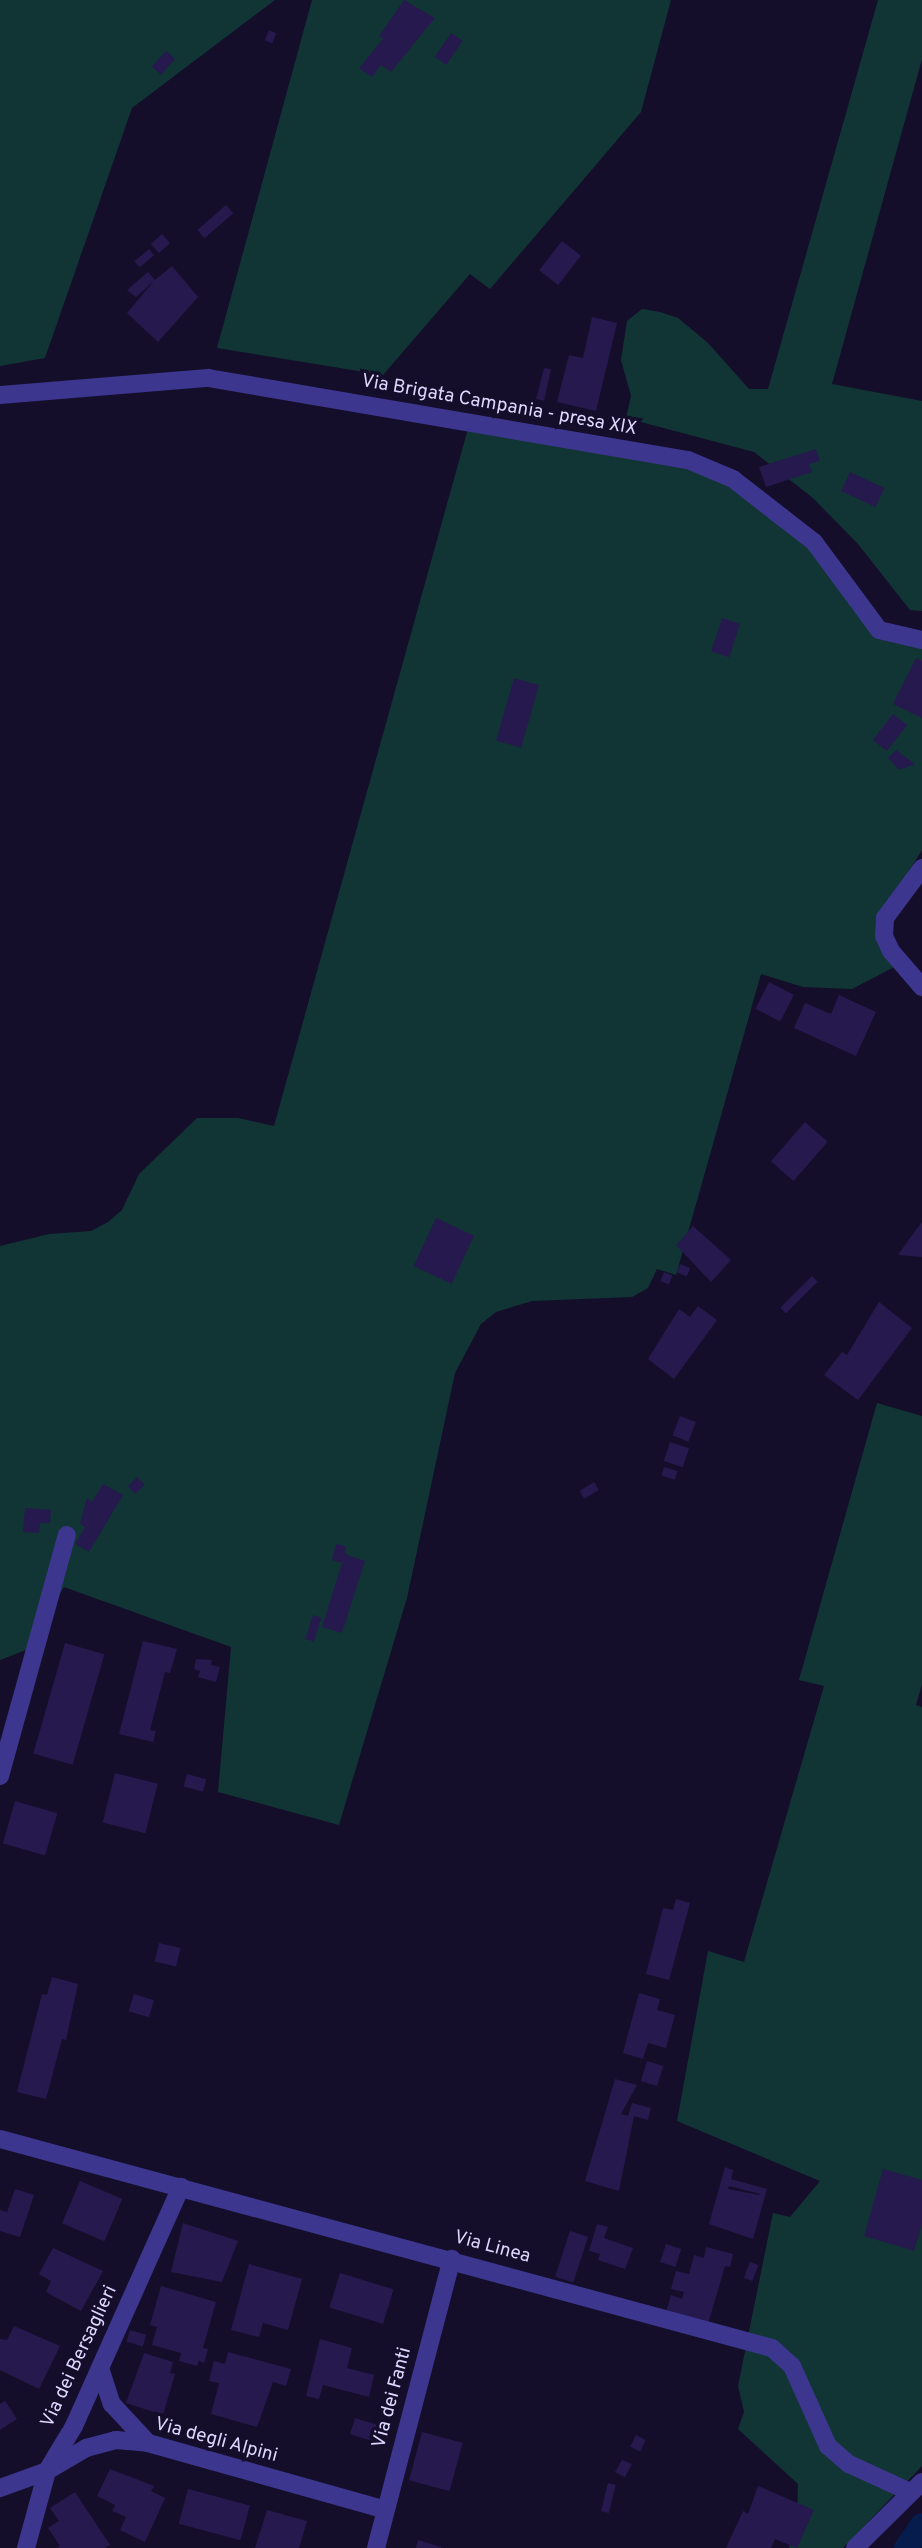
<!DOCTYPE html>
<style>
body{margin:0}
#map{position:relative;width:922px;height:2548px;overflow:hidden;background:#150e2b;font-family:Overpass,sans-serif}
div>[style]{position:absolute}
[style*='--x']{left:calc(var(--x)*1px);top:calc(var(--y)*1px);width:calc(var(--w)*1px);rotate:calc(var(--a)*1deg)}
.green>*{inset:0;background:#113535}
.canal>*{height:24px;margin:-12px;padding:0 12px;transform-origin:12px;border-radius:12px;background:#061c4c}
.building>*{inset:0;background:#26194d;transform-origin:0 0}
.street>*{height:18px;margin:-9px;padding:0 9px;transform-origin:9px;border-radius:9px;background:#3d368e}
span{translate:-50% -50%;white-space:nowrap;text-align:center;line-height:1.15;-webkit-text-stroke:7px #150e2b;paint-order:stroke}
.street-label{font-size:19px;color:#ded8ff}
</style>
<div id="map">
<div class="green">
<div style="clip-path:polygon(0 0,275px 0,132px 108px,45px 358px,0 366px)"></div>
<div style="clip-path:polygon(312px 0,671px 0,641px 112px,490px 289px,470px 274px,383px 375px,217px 348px)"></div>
<div style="clip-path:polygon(878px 0,922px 0,922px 59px,832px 384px,922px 401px,922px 611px,910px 610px,858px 544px,813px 498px,754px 452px,626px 418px,631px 396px,621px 360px,627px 321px,642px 309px,660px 312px,678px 318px,708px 343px,749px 389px,768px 389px)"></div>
<div style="clip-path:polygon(469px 425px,655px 460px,737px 483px,830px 566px,895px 642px,922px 646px,922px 850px,886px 908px,900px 964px,852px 989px,803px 987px,761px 974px,676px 1275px,657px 1269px,648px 1288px,632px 1297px,532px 1301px,496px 1312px,481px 1324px,455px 1373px,407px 1598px,339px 1825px,218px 1792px,231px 1647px,64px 1587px,26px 1650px,0 1660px,0 1246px,49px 1234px,91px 1231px,108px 1222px,122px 1210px,139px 1174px,197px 1118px,238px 1118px,274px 1126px)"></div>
<div style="clip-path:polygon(877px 1403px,922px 1416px,922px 1684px,916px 1705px,922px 1707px,922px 2466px,843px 2548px,789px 2548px,797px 2522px,798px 2484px,738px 2429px,744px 2412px,738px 2386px,773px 2213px,790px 2217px,820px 2181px,677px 2121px,708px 1951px,744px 1962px,824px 1686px,799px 1680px)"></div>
</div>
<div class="canal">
<div style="--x:906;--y:2548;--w:28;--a:-55"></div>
</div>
<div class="building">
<div style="clip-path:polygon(404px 0,435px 18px,391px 72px,381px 65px,372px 77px,359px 68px,383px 39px,379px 36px)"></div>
<div style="left:269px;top:30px;width:8px;height:11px;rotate:23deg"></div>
<div style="left:451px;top:33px;width:14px;height:29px;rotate:34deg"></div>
<div style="left:166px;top:51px;width:12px;height:21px;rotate:42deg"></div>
<div style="left:226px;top:205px;width:11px;height:38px;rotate:49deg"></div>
<div style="left:162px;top:234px;width:12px;height:15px;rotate:48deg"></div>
<div style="left:562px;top:241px;width:24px;height:37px;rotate:38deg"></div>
<div style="left:149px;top:249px;width:8px;height:19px;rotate:50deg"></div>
<div style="clip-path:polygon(172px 266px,198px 297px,158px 342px,127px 313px,154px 281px,136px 297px,127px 290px,148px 272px,155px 280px)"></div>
<div style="clip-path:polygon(592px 317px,617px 323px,596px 411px,557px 402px,569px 355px,583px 358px)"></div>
<div style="clip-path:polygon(544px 368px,551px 369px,544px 401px,536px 399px)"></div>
<div style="clip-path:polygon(816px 449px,820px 461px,809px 464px,812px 472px,766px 487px,759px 467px)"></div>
<div style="left:850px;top:472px;width:38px;height:21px;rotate:25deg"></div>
<div style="left:722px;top:618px;width:19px;height:35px;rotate:18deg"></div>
<div style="clip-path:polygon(916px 658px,922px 661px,922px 718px,893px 704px)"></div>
<div style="left:514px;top:678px;width:26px;height:65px;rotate:16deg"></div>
<div style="left:893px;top:714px;width:18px;height:33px;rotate:38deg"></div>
<div style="clip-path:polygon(896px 750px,915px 764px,899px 770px,888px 758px)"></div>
<div style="left:769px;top:982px;width:28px;height:30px;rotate:27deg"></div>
<div style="clip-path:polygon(839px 995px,876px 1012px,856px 1056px,794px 1028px,805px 1003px,831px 1014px)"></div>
<div style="left:805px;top:1122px;width:30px;height:52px;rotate:41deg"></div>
<div style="left:436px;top:1218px;width:42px;height:53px;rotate:25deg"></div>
<div style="clip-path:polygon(922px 1222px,922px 1257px,898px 1255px,907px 1242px)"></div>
<div style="clip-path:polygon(693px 1226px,731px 1260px,711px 1282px,676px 1245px)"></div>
<div style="left:680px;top:1264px;width:11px;height:9px;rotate:22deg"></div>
<div style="left:664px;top:1272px;width:9px;height:10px;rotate:21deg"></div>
<div style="left:812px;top:1276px;width:8px;height:45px;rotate:45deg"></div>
<div style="clip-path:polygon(879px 1302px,912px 1328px,858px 1400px,824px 1375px,842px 1352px,847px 1355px)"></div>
<div style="clip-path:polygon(698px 1306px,717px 1320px,674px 1379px,648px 1359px,679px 1309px,690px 1317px)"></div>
<div style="left:680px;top:1416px;width:17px;height:21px;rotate:21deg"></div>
<div style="left:670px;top:1442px;width:20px;height:20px;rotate:18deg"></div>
<div style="left:664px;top:1467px;width:14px;height:9px;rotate:17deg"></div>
<div style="left:137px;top:1477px;width:11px;height:13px;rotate:45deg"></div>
<div style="left:594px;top:1482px;width:9px;height:17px;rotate:58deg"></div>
<div style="clip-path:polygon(103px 1484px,123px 1495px,89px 1552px,75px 1544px,85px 1527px,80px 1523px,87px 1498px,92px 1502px)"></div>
<div style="clip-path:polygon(25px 1508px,51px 1510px,50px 1523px,40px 1523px,39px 1533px,23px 1532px)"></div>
<div style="clip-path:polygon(336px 1544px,346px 1546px,345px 1554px,365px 1561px,342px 1633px,322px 1627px,342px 1563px,332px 1560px)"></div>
<div style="left:313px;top:1615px;width:9px;height:25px;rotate:18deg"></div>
<div style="clip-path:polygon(143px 1641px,177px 1649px,170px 1673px,165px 1672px,150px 1730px,156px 1731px,153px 1742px,119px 1734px)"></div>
<div style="left:65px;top:1643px;width:41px;height:115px;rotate:16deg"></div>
<div style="clip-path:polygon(196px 1659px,212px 1660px,211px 1665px,220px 1667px,216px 1682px,198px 1677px,200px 1671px,194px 1669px)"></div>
<div style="left:115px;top:1773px;width:44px;height:51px;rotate:14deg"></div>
<div style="left:187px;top:1774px;width:20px;height:13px;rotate:15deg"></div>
<div style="left:15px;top:1801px;width:44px;height:44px;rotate:16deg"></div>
<div style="clip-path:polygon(676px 1899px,690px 1903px,669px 1980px,646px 1974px,663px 1908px,673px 1910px)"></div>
<div style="left:159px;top:1943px;width:22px;height:19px;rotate:13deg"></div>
<div style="clip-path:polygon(52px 1977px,78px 1984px,66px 2040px,62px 2039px,46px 2099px,17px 2092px,42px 1994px,47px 1995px)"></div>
<div style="clip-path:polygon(639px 1993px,660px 1999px,657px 2010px,675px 2015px,666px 2048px,648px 2043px,643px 2059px,623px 2053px)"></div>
<div style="left:134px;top:1994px;width:21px;height:18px;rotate:17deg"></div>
<div style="left:647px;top:2061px;width:17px;height:21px;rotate:17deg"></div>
<div style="clip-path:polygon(615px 2079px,637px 2085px,621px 2114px,628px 2116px,632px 2103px,651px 2108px,648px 2120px,634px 2116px,619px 2191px,585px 2181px)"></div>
<div style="clip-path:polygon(evenodd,725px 2167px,733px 2170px,731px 2179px,767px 2189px,753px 2239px,709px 2224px,725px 2167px,729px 2186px,760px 2194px,759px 2195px,728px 2189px,729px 2186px)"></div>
<div style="clip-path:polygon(883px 2169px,922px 2180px,922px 2224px,914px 2251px,864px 2236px)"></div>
<div style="left:80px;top:2181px;width:46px;height:46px;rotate:23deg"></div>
<div style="clip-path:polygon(15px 2189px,34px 2195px,20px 2237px,0 2231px,0 2210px,7px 2212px)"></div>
<div style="clip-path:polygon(183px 2223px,238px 2241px,222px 2282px,171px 2272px)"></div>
<div style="clip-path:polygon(597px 2224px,608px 2227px,604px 2238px,633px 2248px,625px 2269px,598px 2260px,600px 2254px,589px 2251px)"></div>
<div style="left:570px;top:2231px;width:19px;height:48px;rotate:18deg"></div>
<div style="left:666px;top:2244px;width:16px;height:19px;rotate:18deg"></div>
<div style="clip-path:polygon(706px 2247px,733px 2254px,730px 2267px,725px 2266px,708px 2324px,666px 2312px,671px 2295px,682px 2299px,684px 2292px,671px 2289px,676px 2271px,689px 2274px,694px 2255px,704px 2258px)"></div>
<div style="clip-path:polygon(53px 2248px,103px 2271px,81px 2311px,46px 2292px,51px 2281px,39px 2274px)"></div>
<div style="left:750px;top:2262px;width:9px;height:17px;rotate:21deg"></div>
<div style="clip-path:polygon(249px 2264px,302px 2279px,288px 2330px,263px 2323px,259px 2337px,231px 2330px)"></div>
<div style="left:340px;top:2273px;width:56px;height:36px;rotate:17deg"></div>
<div style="clip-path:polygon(161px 2286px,216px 2302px,203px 2348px,208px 2349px,204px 2363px,199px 2361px,197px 2366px,179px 2361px,181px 2353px,152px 2345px,157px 2327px,150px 2325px)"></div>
<div style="clip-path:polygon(14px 2326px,60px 2346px,39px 2389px,0 2370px,0 2339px,7px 2340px)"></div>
<div style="left:130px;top:2330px;width:17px;height:12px;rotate:17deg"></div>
<div style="clip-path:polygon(320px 2339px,352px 2348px,347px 2368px,374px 2375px,369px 2397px,323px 2385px,319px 2399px,306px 2396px)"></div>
<div style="clip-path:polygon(228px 2352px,291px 2369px,286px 2386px,273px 2382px,257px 2427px,211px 2414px,219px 2383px,209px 2381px,214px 2361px,225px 2364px)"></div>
<div style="clip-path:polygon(144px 2353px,173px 2362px,170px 2373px,175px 2374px,163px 2415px,126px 2403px)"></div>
<div style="clip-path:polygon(5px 2401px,17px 2419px,0 2430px,0 2404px)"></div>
<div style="left:355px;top:2418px;width:30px;height:17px;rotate:17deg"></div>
<div style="left:422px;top:2432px;width:42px;height:50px;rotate:15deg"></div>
<div style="left:636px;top:2435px;width:11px;height:13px;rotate:27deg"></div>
<div style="clip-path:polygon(622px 2460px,632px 2464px,625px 2477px,615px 2472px)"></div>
<div style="clip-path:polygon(110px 2469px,154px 2486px,151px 2491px,165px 2498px,145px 2542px,120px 2530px,126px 2517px,112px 2511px,115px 2505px,97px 2496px)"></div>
<div style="left:608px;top:2483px;width:8px;height:29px;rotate:14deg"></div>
<div style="clip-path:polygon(758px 2486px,814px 2510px,797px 2548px,775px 2539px,771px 2548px,726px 2548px,743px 2511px,748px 2514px)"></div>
<div style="left:188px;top:2489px;width:64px;height:36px;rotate:15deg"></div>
<div style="clip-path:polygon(75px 2492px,110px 2545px,105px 2548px,57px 2548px,60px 2546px,48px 2528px,59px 2521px,50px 2508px)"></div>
<div style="clip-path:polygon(267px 2510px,307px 2521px,299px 2548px,255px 2548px)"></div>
<div style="clip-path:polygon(418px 2540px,441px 2547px,441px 2548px,416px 2548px)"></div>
</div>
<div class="street">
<div style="--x:0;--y:395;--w:209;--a:-4.7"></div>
<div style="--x:208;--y:378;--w:487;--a:9.7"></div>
<div style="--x:688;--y:460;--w:49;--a:22.9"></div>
<div style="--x:733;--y:479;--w:103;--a:37.9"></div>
<div style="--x:814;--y:542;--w:109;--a:53.5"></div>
<div style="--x:879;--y:630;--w:44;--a:13.1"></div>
<div style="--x:922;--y:868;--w:62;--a:126.5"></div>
<div style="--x:885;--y:918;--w:18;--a:93"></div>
<div style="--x:884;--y:936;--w:17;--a:65"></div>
<div style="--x:891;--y:951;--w:48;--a:49.3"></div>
<div style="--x:0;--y:1776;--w:250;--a:-74.5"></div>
<div style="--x:0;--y:2139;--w:800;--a:15.15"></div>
<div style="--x:772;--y:2348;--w:27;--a:42"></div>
<div style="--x:792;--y:2366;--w:88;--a:65.8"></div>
<div style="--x:828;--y:2446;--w:28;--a:41"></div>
<div style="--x:849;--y:2464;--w:65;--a:24.6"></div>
<div style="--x:100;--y:2368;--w:38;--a:72"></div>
<div style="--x:112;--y:2404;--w:53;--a:47.3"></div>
<div style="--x:0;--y:2488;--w:50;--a:-19.9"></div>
<div style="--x:47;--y:2471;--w:45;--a:-30.5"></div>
<div style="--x:86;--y:2448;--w:31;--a:-15"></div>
<div style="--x:116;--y:2440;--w:32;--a:5"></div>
<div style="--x:148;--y:2443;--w:247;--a:15.7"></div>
<div style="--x:26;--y:2548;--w:80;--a:-74.7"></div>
<div style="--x:47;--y:2471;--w:52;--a:-59"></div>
<div style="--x:74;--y:2426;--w:262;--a:-65.9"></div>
<div style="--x:376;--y:2548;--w:299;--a:-75.3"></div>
<div style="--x:855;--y:2548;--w:94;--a:-44.6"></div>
</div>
<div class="street-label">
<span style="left:499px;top:406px;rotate:10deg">Via Brigata Campania - presa XIX</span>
<span style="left:492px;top:2248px;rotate:15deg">Via Linea</span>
<span style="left:80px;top:2357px;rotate:-65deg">Via dei Bersaglieri</span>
<span style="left:393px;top:2398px;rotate:-75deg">Via dei Fanti</span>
<span style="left:216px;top:2441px;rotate:15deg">Via degli Alpini</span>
</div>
</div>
